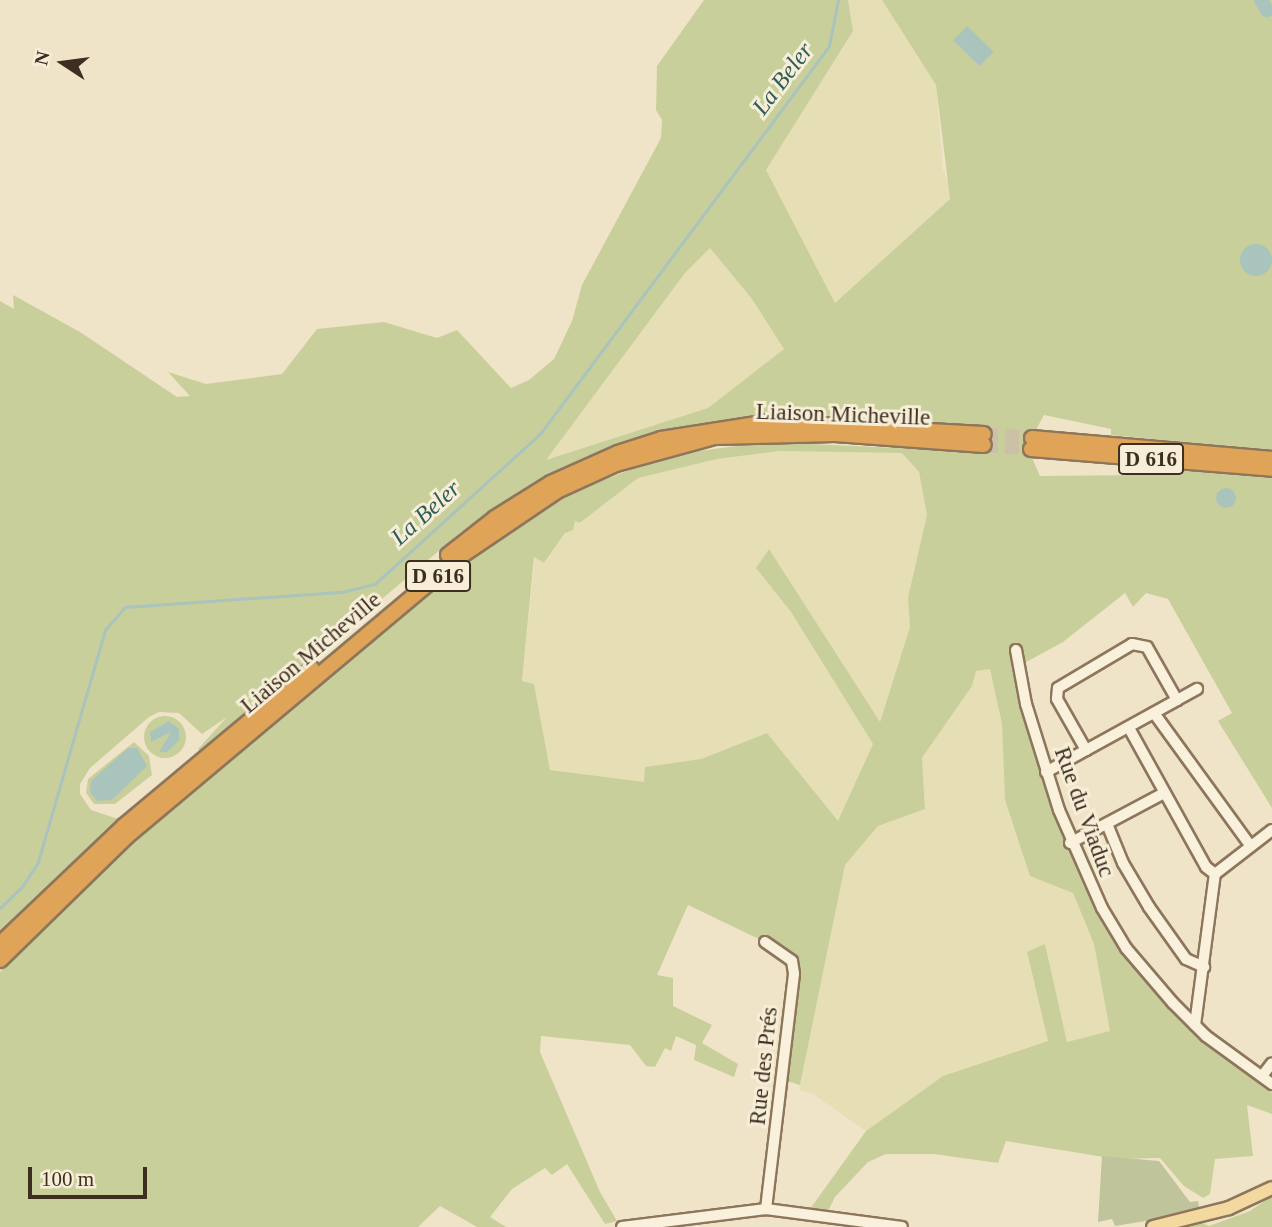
<!DOCTYPE html>
<meta charset="utf-8">
<style>
body{margin:0}
#map{position:relative;width:1272px;height:1227px;overflow:hidden;background:#f0e4c8;font-family:Georgia,serif}
div>[style]{position:absolute}
[style*='--x']{left:calc(var(--x)*1px);top:calc(var(--y)*1px);width:calc(var(--w)*1px);rotate:calc(var(--a)*1deg)}
.farmland>*{inset:0;background:#e6deb5}
.green>*{inset:0;background:#c9cf9b}
.round{border-radius:50%}
.cemetery>*{inset:0;background:#bfc49a}
.water>*{inset:0;background:#a9c4bc;transform-origin:0 0}
.stream>*{height:2.5px;margin:-1.25px;padding:0 1.25px;transform-origin:1.25px;border-radius:1.25px;background:#a9c4bc}
.river>*{height:14px;margin:-7px;padding:0 7px;transform-origin:7px;border-radius:7px;background:#a9c4bc}
.highway-tunnel>*{height:14px;margin-top:-7px;transform-origin:0;background:repeating-linear-gradient(90deg,#ccc0a6 0 14px,transparent 0 21px)}
.roads{filter:drop-shadow(2px 0 #8d765c) drop-shadow(-2px 0 #8d765c) drop-shadow(0 2px #8d765c) drop-shadow(0 -2px #8d765c)}
.minor>*{height:10px;margin:-5px;padding:0 5px;transform-origin:5px;border-radius:5px;background:#faf1dc}
.major>*{height:12px;margin:-6px;padding:0 6px;transform-origin:6px;border-radius:6px;background:#f3d9a0}
.highway>*{height:14px;margin:-7px;padding:0 7px;transform-origin:7px;border-radius:7px;background:#e0a458}
span{translate:-50% -50%;white-space:nowrap;text-align:center;line-height:1.15;-webkit-text-stroke:6px #f7eed8;paint-order:stroke}
.shield-label span{padding:2px 5px;background:#f7eed8;border:2px solid;border-radius:5px;-webkit-text-stroke-width:0}
.shield-label{font-size:21px;color:#3d2e20;font-weight:700}
.street-label{font-size:23px;color:#3d2e20}
.water-label{font-size:24px;color:#2f5d5a;font-style:italic}
.north{position:absolute;left:28px;top:28px;width:70px;height:70px;-webkit-text-stroke:5px #f7eed8;paint-order:stroke;rotate:283deg;font-size:19px;font-weight:700;line-height:28px;text-align:center;color:#3d2e20}
.north::after{content:'';display:block;margin:auto;width:24px;height:32px;background:#3d2e20;clip-path:polygon(50% 0,100% 100%,50% 72%,0 100%)}
.scale{position:absolute;left:28px;top:1167px;width:119px;height:32px;box-sizing:border-box;border:4px solid #3d2e20;border-top:0;padding-left:9px;font-size:21px;line-height:24px;white-space:nowrap;color:#3d2e20;-webkit-text-stroke:5px #f7eed8;paint-order:stroke}
</style>
<div id="map">
<div class="farmland">
<div style="clip-path:polygon(848px 0,882px 0,936px 85px,943px 170px,951px 187px,950px 199px,835px 303px,766px 170px,853px 31px)"></div>
<div style="clip-path:polygon(710px 248px,752px 299px,784px 349px,708px 408px,545px 461px,685px 273px)"></div>
<div style="clip-path:polygon(779px 451px,902px 453px,919px 472px,927px 515px,910px 627px,880px 723px,769px 549px,756px 568px,791px 612px,873px 744px,838px 822px,767px 733px,701px 759px,646px 767px,644px 783px,550px 770px,534px 684px,522px 681px,535px 557px,545px 563px,574px 520px,581px 523px,638px 478px,717px 459px)"></div>
<div style="clip-path:polygon(990px 669px,1002px 724px,1005px 800px,1030px 876px,1073px 892px,1094px 944px,1110px 1031px,1067px 1042px,1045px 945px,1027px 953px,1048px 1041px,943px 1076px,866px 1131px,813px 1094px,799px 1090px,845px 865px,878px 826px,925px 809px,922px 758px,972px 686px,976px 671px)"></div>
</div>
<div class="green">
<div style="clip-path:polygon(evenodd,704px 0,848px 0,853px 31px,766px 170px,835px 303px,950px 199px,936px 85px,882px 0,1272px 0,1272px 451px,1111px 435px,1111px 429px,1044px 415px,1032px 437px,1030px 453px,1040px 476px,1138px 475px,1135px 466px,1272px 478px,1272px 808px,1218px 721px,1232px 713px,1168px 599px,1146px 593px,1133px 607px,1125px 593px,1063px 642px,1019px 666px,1046px 772px,1102px 908px,1173px 1003px,1261px 1076px,1261px 1085px,1272px 1093px,1272px 1114px,1247px 1105px,1253px 1156px,1215px 1159px,1210px 1194px,1203px 1198px,1184px 1186px,1160px 1158px,1116px 1159px,1006px 1141px,998px 1163px,934px 1154px,886px 1154px,868px 1162px,835px 1197px,828px 1211px,810px 1209px,866px 1131px,943px 1076px,1048px 1041px,1027px 952px,1045px 944px,1067px 1042px,1110px 1031px,1094px 944px,1073px 893px,1030px 876px,1005px 800px,1002px 724px,990px 669px,976px 671px,972px 686px,922px 758px,925px 809px,878px 826px,845px 865px,800px 1085px,784px 1080px,792px 961px,765px 942px,688px 905px,657px 975px,673px 978px,673px 1006px,712px 1025px,702px 1043px,738px 1064px,734px 1077px,694px 1060px,696px 1045px,676px 1036px,671px 1051px,665px 1048px,655px 1067px,646px 1066px,630px 1045px,541px 1036px,540px 1052px,600px 1192px,617px 1221px,605px 1224px,567px 1164px,552px 1175px,545px 1168px,512px 1189px,490px 1217px,506px 1227px,477px 1227px,440px 1206px,418px 1227px,0 1227px,0 972px,128px 845px,472px 558px,561px 497px,667px 455px,768px 442px,983px 452px,983px 425px,767px 415px,660px 432px,548px 474px,461px 532px,201px 752px,198px 749px,227px 717px,202px 734px,179px 713px,159px 712px,149px 717px,90px 768px,80px 784px,80px 794px,91px 810px,121px 820px,0 933px,0 301px,14px 309px,13px 295px,80px 332px,177px 397px,190px 396px,168px 372px,206px 384px,282px 374px,317px 329px,384px 322px,437px 338px,457px 330px,511px 388px,529px 380px,554px 359px,572px 321px,582px 285px,661px 138px,662px 120px,656px 110px,657px 66px,704px 0,710px 248px,752px 299px,784px 349px,708px 408px,546px 460px,685px 273px,710px 248px,704px 0,779px 451px,902px 453px,919px 472px,927px 515px,908px 598px,910px 627px,880px 722px,769px 549px,756px 568px,791px 612px,873px 744px,838px 821px,767px 733px,701px 759px,645px 767px,644px 782px,550px 770px,534px 684px,522px 681px,534px 557px,544px 563px,565px 533px,573px 530px,575px 521px,580px 523px,638px 478px,717px 459px,779px 451px)"></div>
<div class="round" style="left:144px;top:716px;width:42px;height:42px"></div>
<div style="clip-path:polygon(134px 742px,149px 756px,152px 775px,115px 804px,94px 804px,86px 793px,88px 779px)"></div>
<div style="clip-path:polygon(1272px 1196px,1272px 1227px,1181px 1227px,1200px 1222px,1209px 1226px,1250px 1211px)"></div>
</div>
<div class="cemetery">
<div style="clip-path:polygon(1102px 1156px,1159px 1161px,1190px 1202px,1198px 1201px,1200px 1212px,1115px 1226px,1112px 1219px,1098px 1222px)"></div>
</div>
<div class="water">
<div style="left:967px;top:26px;width:37px;height:20px;rotate:44deg"></div>
<div class="round" style="left:1240px;top:244px;width:32px;height:32px"></div>
<div class="round" style="left:1216px;top:488px;width:20px;height:20px"></div>
<div style="clip-path:polygon(169px 721px,179px 729px,179px 740px,167px 752px,159px 752px,171px 732px,151px 742px,150px 732px)"></div>
<div style="clip-path:polygon(128px 748px,137px 748px,147px 766px,112px 800px,97px 801px,90px 792px,91px 781px)"></div>
</div>
<div class="stream">
<div style="--x:0;--y:908;--w:30;--a:-44"></div>
<div style="--x:22;--y:887;--w:30;--a:-57"></div>
<div style="--x:38;--y:862;--w:241;--a:-73.9"></div>
<div style="--x:105;--y:630;--w:30;--a:-49"></div>
<div style="--x:125;--y:607;--w:218;--a:-4"></div>
<div style="--x:342;--y:592;--w:34;--a:-14"></div>
<div style="--x:375;--y:584;--w:223;--a:-42.3"></div>
<div style="--x:540;--y:434;--w:484;--a:-53.3"></div>
<div style="--x:829;--y:46;--w:47;--a:-78.9"></div>
</div>
<div class="river">
<div style="--x:1261;--y:0;--w:12;--a:59"></div>
</div>
<div class="highway-tunnel">
<div style="--x:984;--y:434;--w:48;--a:4.8"></div>
<div style="--x:984;--y:445;--w:47;--a:4.9"></div>
</div>
<div class="roads">
<div class="minor">
<div style="--x:1132;--y:644;--w:15;--a:11"></div>
<div style="--x:1147;--y:647;--w:61;--a:60.5"></div>
<div style="--x:1177;--y:700;--w:104;--a:151.2"></div>
<div style="--x:1086;--y:750;--w:59;--a:-119.6"></div>
<div style="--x:1057;--y:699;--w:11;--a:-85"></div>
<div style="--x:1058;--y:688;--w:86;--a:-30.7"></div>
<div style="--x:1016;--y:650;--w:55;--a:79.5"></div>
<div style="--x:1026;--y:704;--w:111;--a:72.7"></div>
<div style="--x:1059;--y:810;--w:107;--a:66.3"></div>
<div style="--x:1102;--y:908;--w:47;--a:59"></div>
<div style="--x:1126;--y:948;--w:72;--a:49.5"></div>
<div style="--x:1173;--y:1003;--w:47;--a:45"></div>
<div style="--x:1206;--y:1036;--w:82;--a:36"></div>
<div style="--x:1177;--y:700;--w:23;--a:-29"></div>
<div style="--x:1154;--y:713;--w:163;--a:54"></div>
<div style="--x:1129;--y:728;--w:159;--a:61"></div>
<div style="--x:1206;--y:867;--w:11;--a:38"></div>
<div style="--x:1046;--y:772;--w:46;--a:-28.8"></div>
<div style="--x:1107;--y:824;--w:42;--a:67.7"></div>
<div style="--x:1123;--y:863;--w:51;--a:59.4"></div>
<div style="--x:1149;--y:907;--w:64;--a:54.6"></div>
<div style="--x:1186;--y:959;--w:20;--a:24"></div>
<div style="--x:1070;--y:843;--w:106;--a:-28"></div>
<div style="--x:765;--y:942;--w:33;--a:35"></div>
<div style="--x:792;--y:961;--w:13;--a:81"></div>
<div style="--x:794;--y:974;--w:237;--a:96.8"></div>
<div style="--x:1195;--y:1025;--w:152;--a:-82.5"></div>
<div style="--x:1215;--y:874;--w:72;--a:-37.7"></div>
<div style="--x:1262;--y:1076;--w:16;--a:-52"></div>
<div style="--x:622;--y:1227;--w:145;--a:-7.1"></div>
<div style="--x:766;--y:1209;--w:137;--a:7.5"></div>
</div>
<div class="major">
<div style="--x:1153;--y:1227;--w:78;--a:-14"></div>
<div style="--x:1229;--y:1208;--w:47;--a:-24.9"></div>
</div>
<div class="highway">
<div style="--x:1032;--y:438;--w:241;--a:5"></div>
<div style="--x:1031;--y:449;--w:242;--a:4.7"></div>
<div style="--x:448;--y:555;--w:60;--a:-38.2"></div>
<div style="--x:495;--y:518;--w:66;--a:-32"></div>
<div style="--x:551;--y:483;--w:73;--a:-24.1"></div>
<div style="--x:618;--y:453;--w:45;--a:-18"></div>
<div style="--x:661;--y:439;--w:108;--a:-9"></div>
<div style="--x:768;--y:422;--w:216;--a:3.2"></div>
<div style="--x:0;--y:944;--w:171;--a:-43.6"></div>
<div style="--x:124;--y:826;--w:245;--a:-39.9"></div>
<div style="--x:0;--y:960;--w:175;--a:-44.3"></div>
<div style="--x:125;--y:838;--w:442;--a:-40"></div>
<div style="--x:464;--y:554;--w:112;--a:-34.1"></div>
<div style="--x:557;--y:491;--w:65;--a:-24.6"></div>
<div style="--x:616;--y:464;--w:103;--a:-15.3"></div>
<div style="--x:715;--y:437;--w:120;--a:-1.4"></div>
<div style="--x:835;--y:434;--w:149;--a:4.2"></div>
</div>
</div>
<div class="shield-label">
<span style="left:1151px;top:459px">D 616</span>
<span style="left:438px;top:576px">D 616</span>
</div>
<div class="street-label">
<span style="left:843px;top:415px;rotate:2deg">Liaison Micheville</span>
<span style="left:311px;top:653px;rotate:-40deg">Liaison Micheville</span>
<span style="left:1084px;top:812px;rotate:70deg">Rue du Viaduc</span>
<span style="left:764px;top:1066px;rotate:-84deg">Rue des Prés</span>
</div>
<div class="water-label">
<span style="left:783px;top:79px;rotate:-53deg">La Beler</span>
<span style="left:426px;top:513px;rotate:-42deg">La Beler</span>
</div>
<div class="north">N</div>
<div class="scale">100 m</div>
</div>
